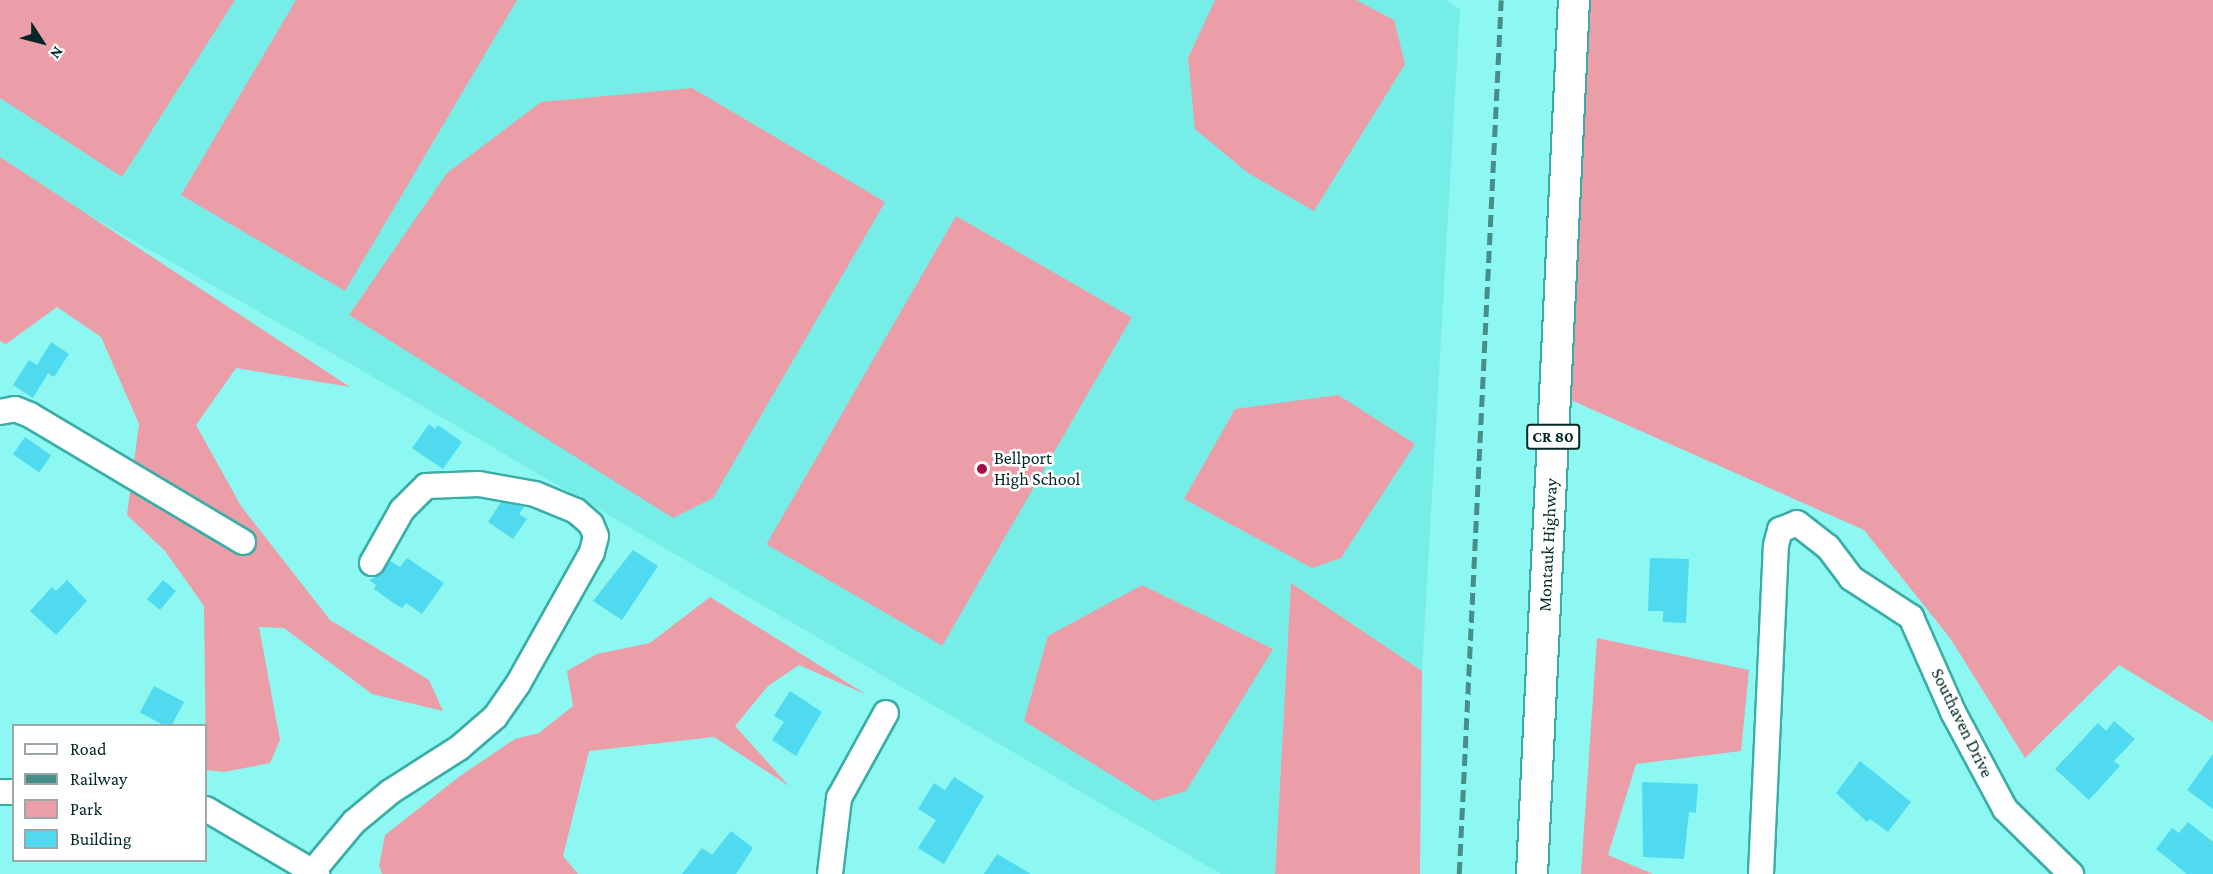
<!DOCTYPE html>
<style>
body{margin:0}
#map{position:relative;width:2213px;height:874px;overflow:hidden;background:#8df8f2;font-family:"Crimson Pro",serif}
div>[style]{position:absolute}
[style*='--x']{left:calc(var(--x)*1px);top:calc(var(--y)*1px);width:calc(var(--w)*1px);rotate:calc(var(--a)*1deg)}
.built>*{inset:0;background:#76eee7}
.green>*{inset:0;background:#eb9da8;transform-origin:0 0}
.building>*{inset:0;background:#50daf0;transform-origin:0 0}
.roads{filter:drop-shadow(2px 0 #3bada7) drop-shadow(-2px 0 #3bada7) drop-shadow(0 2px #3bada7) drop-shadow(0 -2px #3bada7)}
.minor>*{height:24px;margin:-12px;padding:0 12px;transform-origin:12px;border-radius:12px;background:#fff}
.major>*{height:30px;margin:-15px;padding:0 15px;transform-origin:15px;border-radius:15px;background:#fff}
.rail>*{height:4.5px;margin-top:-2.25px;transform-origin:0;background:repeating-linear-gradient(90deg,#478e8a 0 12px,transparent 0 18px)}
.dots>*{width:16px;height:16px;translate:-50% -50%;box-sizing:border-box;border:3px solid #fff;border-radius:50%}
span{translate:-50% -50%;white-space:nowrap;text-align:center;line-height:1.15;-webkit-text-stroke:5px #fff;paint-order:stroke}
.shield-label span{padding:2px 4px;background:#fff;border:2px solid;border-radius:4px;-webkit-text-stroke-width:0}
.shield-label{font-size:16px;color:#032726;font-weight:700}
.poi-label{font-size:18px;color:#032726}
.left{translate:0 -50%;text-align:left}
.street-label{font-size:18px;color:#032726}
.legend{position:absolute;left:12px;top:724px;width:195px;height:138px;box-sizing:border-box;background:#fff;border:2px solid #9aa9a8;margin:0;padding:8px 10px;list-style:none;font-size:18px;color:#032726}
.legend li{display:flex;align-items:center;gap:12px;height:30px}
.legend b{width:30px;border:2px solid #9aa9a8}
.north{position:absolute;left:12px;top:12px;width:60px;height:60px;-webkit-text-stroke:4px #fff;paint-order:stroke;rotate:126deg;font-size:16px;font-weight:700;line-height:24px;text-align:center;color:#032726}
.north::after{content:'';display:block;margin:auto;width:21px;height:27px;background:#032726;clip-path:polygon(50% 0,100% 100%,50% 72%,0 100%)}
</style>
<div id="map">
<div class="built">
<div style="clip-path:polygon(0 0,1446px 0,1460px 9px,1422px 671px,1291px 583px,1275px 874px,1221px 874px,337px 356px,0 165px)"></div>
</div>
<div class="green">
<div style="clip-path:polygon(0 0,235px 0,122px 177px,0 98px)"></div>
<div style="clip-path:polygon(296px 0,517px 0,345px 291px,181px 195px)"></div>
<div style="clip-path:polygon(1215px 0,1356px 0,1394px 20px,1405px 64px,1314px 211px,1248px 173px,1195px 129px,1188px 58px)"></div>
<div style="clip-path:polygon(1574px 0,2213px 0,2213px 722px,2119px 665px,2025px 758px,1950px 638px,1864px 530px,1555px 393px)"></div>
<div style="clip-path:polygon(692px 88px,885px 202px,713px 498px,673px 518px,349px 315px,447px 173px,541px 102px)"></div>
<div style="clip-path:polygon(0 157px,350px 387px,236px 368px,196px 425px,241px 506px,330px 620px,429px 680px,443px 711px,372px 694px,284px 628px,259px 627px,280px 740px,270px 763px,224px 772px,206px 770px,204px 606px,165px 551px,127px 515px,139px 424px,101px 337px,57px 307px,6px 344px,0 341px)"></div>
<div style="left:956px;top:216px;width:203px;height:379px;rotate:30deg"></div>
<div style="clip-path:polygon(1338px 395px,1415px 444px,1341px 558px,1312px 568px,1184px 499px,1235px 409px)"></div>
<div style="clip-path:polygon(1291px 583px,1422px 671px,1420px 874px,1275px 874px)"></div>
<div style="clip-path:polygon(1142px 585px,1273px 649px,1186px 791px,1153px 801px,1024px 721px,1048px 636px)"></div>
<div style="clip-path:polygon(710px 597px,867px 695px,799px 665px,768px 686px,735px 726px,789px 786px,714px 737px,589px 751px,563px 856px,578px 874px,382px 874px,379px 866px,385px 835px,460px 776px,515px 739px,539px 733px,573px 706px,567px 671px,597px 654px,650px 643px)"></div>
<div style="clip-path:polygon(1597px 638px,1749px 670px,1741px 751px,1636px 764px,1608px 855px,1653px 874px,1581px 874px)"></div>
</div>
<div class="building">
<div style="clip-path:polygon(51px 342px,69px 354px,54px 377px,48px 373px,33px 398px,13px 385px,29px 360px,37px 365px)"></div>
<div style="clip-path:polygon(429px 424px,435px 429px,438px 425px,462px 442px,443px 469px,412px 448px)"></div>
<div style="left:25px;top:437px;width:32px;height:21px;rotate:35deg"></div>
<div style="clip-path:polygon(501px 502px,524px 507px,519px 514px,527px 519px,513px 539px,488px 522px)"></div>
<div style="clip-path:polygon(633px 550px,658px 566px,622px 620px,593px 601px)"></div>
<div style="clip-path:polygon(407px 558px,444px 583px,422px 614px,406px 603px,402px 608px,392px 602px,374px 589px,376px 585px,369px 580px,380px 575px,390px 561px,400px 567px)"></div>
<div style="clip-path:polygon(1650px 558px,1689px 559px,1686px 623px,1663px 622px,1663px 611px,1648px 611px)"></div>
<div style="clip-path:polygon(67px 580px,87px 601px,56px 635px,30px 611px,52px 587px,56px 591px)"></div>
<div style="left:163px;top:580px;width:17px;height:25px;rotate:40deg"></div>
<div style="left:154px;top:686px;width:34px;height:30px;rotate:28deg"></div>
<div style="clip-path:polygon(790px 691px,822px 712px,796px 756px,772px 740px,784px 722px,774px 716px)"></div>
<div style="clip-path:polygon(2114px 721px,2135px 739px,2114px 761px,2120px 766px,2089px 800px,2055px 769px,2098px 723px,2106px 731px)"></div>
<div style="clip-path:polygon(2213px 754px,2213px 809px,2187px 790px)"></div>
<div style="clip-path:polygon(1860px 761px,1911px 802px,1888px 832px,1870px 819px,1867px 822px,1836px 793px)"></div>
<div style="clip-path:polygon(954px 777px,984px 796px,944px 864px,918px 848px,936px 820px,918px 809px,934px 783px,945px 790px)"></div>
<div style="clip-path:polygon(1642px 782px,1698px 784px,1696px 813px,1689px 812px,1684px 859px,1643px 857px)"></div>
<div style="clip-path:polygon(2188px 822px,2213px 842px,2213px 874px,2187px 874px,2156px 849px,2172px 828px,2179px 833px)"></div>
<div style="clip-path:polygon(731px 831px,753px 848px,736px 874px,682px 874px,702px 848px,712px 855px)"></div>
<div style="clip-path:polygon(997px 854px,1031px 874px,984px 874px)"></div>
</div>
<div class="roads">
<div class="minor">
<div style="--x:0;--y:412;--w:15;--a:-11"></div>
<div style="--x:15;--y:409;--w:16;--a:22"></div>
<div style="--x:30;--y:415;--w:248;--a:30.8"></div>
<div style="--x:0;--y:792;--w:14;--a:0"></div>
<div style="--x:206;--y:809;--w:129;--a:30.4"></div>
<div style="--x:313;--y:871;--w:64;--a:-50.1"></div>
<div style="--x:354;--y:822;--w:47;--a:-39.8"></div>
<div style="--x:390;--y:792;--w:82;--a:-32.5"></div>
<div style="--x:459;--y:748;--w:48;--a:-40.7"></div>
<div style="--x:495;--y:717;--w:40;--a:-55.1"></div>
<div style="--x:518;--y:684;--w:151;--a:-60.7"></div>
<div style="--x:592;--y:552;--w:16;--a:-76"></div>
<div style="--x:596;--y:536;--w:13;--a:-113"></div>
<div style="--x:591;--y:524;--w:20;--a:-139"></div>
<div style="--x:576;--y:511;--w:44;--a:-157.5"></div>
<div style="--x:535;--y:494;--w:57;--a:-169.9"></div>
<div style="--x:479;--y:484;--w:53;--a:177.8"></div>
<div style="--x:426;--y:486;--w:34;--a:135"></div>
<div style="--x:402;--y:510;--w:61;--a:119.5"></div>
<div style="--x:830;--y:874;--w:77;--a:-83.2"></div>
<div style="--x:839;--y:798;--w:97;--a:-61.1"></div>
<div style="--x:1761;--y:874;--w:329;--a:-87.4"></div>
<div style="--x:1776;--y:545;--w:16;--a:-75"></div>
<div style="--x:1780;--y:530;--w:18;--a:-22"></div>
<div style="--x:1797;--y:523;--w:39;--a:38"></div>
<div style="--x:1828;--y:547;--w:39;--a:53"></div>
<div style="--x:1851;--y:578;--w:72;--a:33"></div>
<div style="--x:1911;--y:617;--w:104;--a:66.1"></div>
<div style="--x:1953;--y:712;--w:110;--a:61.8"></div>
<div style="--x:2005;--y:809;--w:93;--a:44.6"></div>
</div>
<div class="major">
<div style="--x:1532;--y:874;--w:875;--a:-87.25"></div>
</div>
</div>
<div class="rail">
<div style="--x:1459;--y:874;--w:875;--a:-87.25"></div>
</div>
<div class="dots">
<div style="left:982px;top:469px;background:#a50c41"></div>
</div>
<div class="shield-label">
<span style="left:1553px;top:437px">CR 80</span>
</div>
<div class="poi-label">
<span class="left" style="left:994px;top:469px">Bellport<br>High School</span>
</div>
<div class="street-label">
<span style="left:1548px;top:545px;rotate:-87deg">Montauk Highway</span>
<span style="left:1962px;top:723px;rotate:64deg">Southaven Drive</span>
</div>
<ul class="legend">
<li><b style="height:8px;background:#fff"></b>Road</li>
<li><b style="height:8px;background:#478e8a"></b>Railway</li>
<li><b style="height:16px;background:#eb9da8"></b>Park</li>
<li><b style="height:16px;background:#50daf0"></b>Building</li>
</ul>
<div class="north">N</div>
</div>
